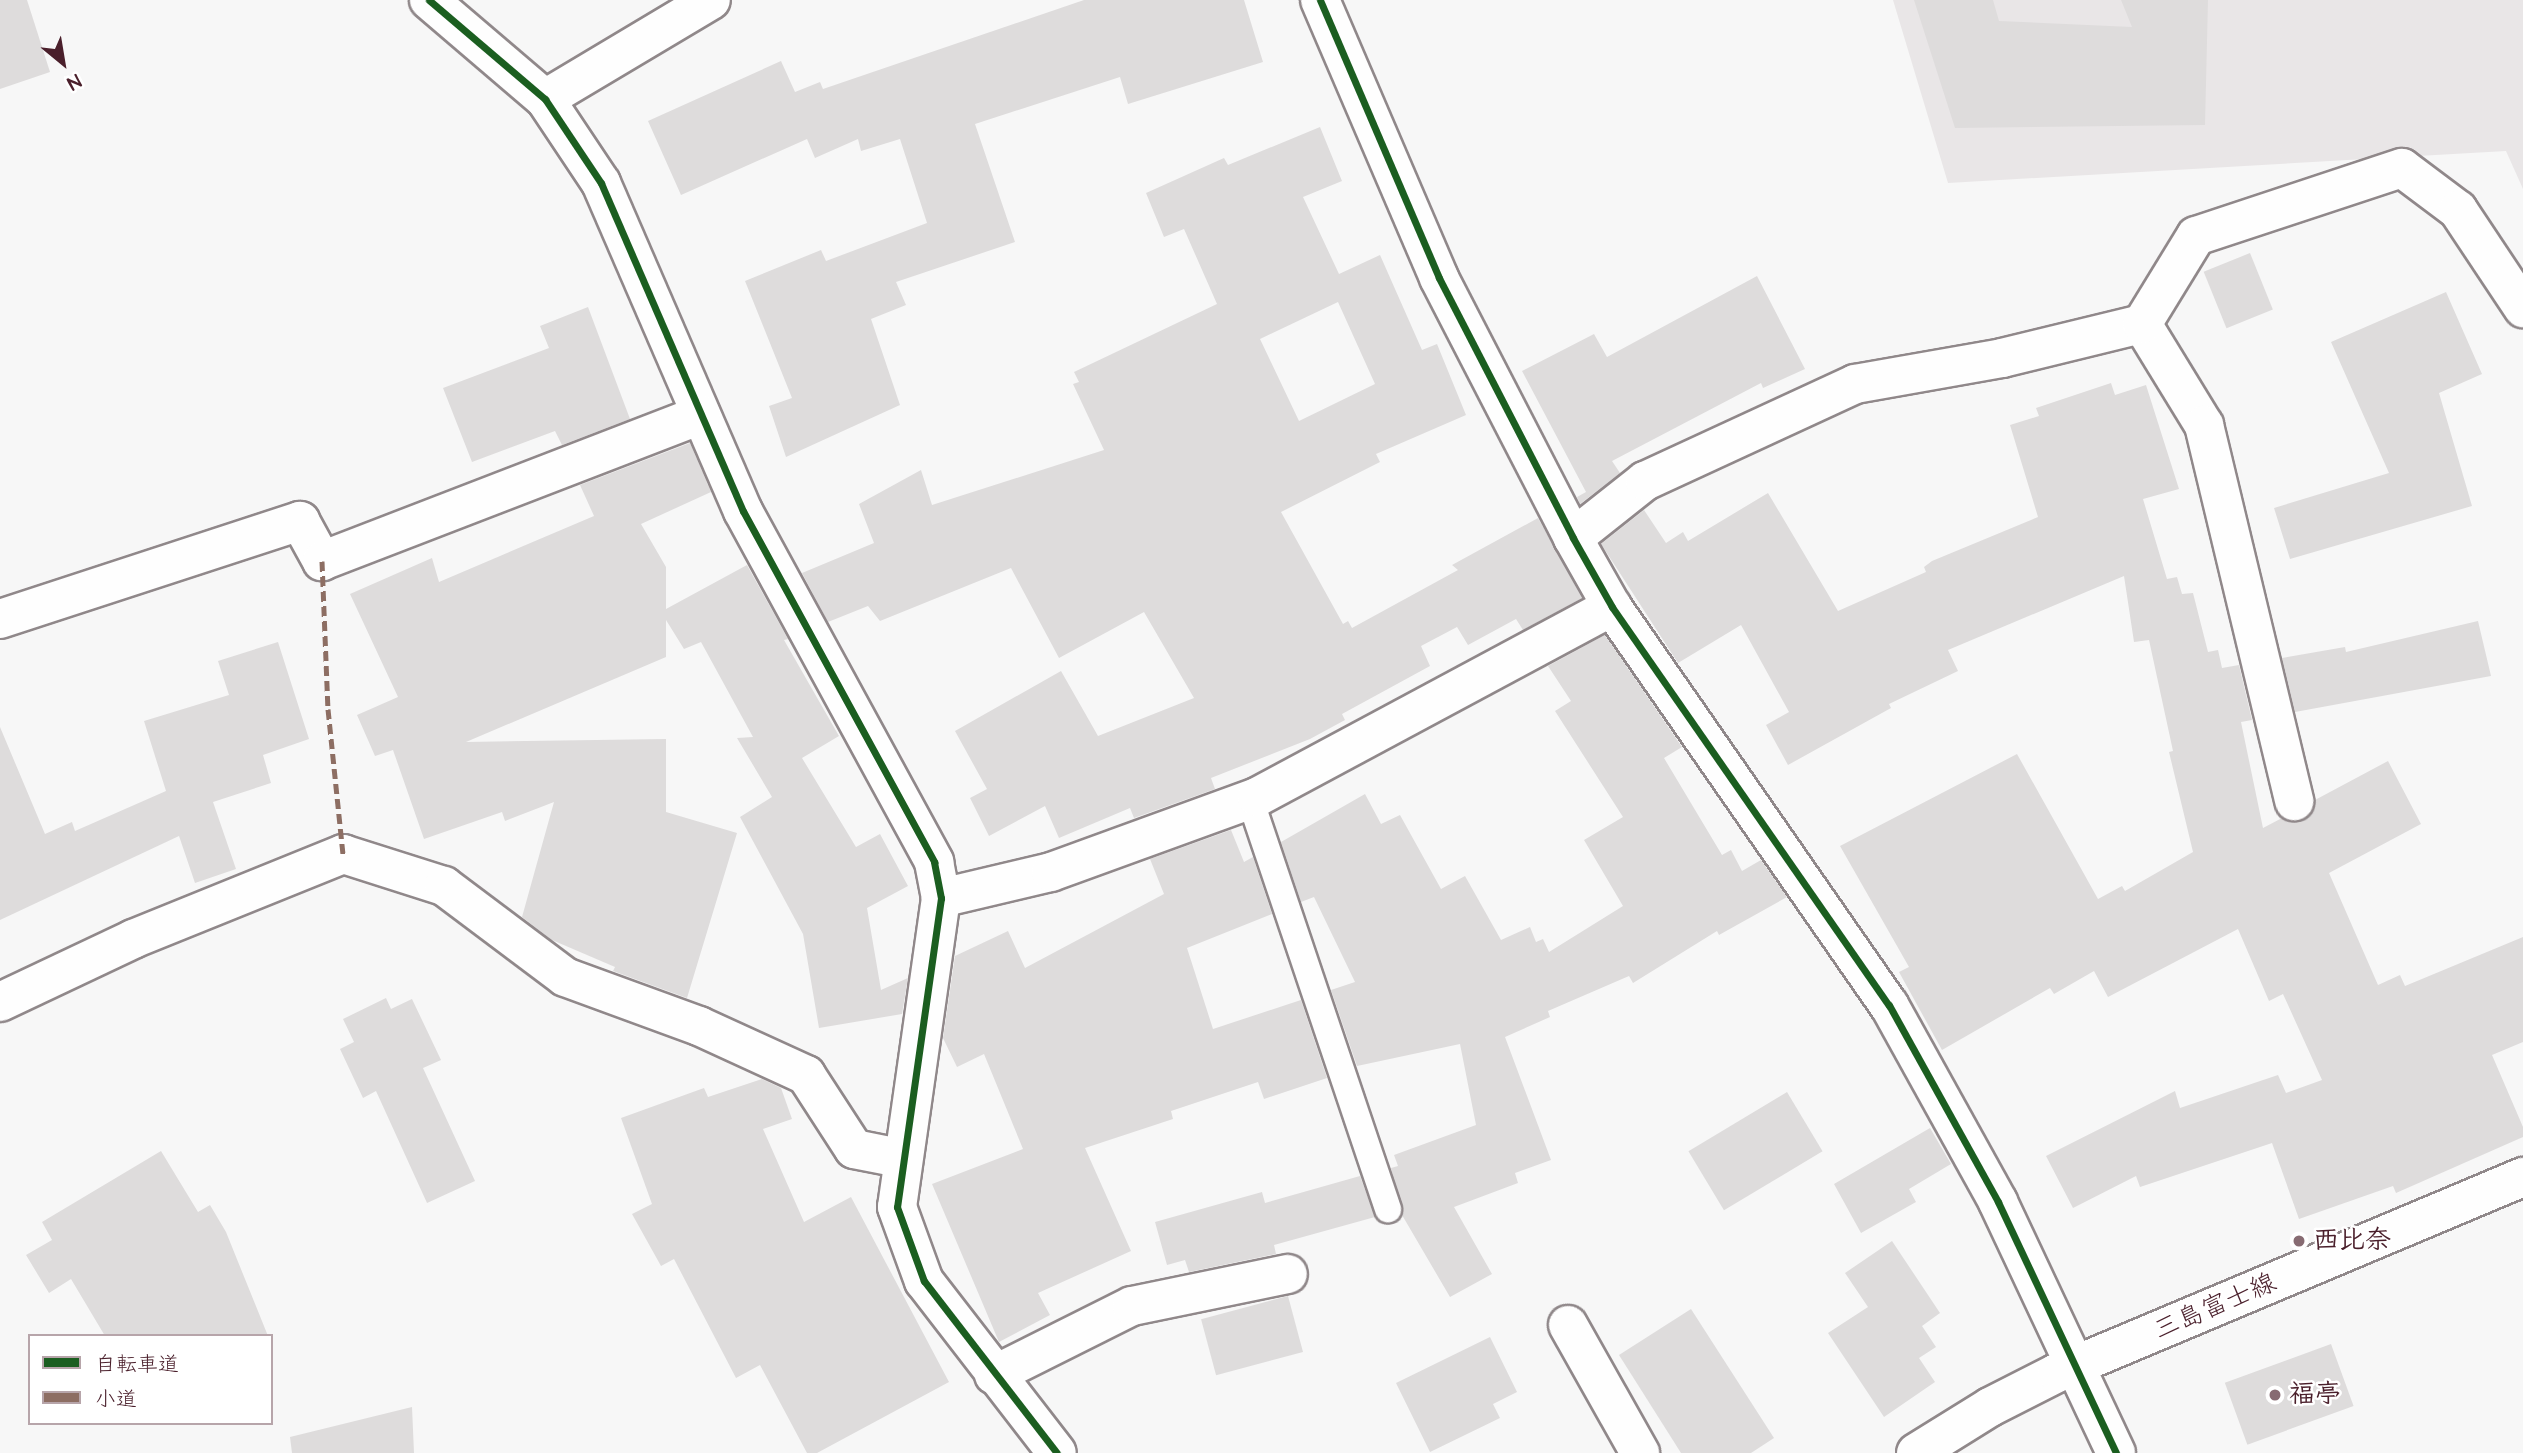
<!DOCTYPE html>
<meta charset="utf-8">
<style>
body{margin:0}
#map{position:relative;width:2523px;height:1453px;overflow:hidden;background:#f7f7f7;font-family:"Architects Daughter","Klee One",sans-serif}
div>[style]{position:absolute}
[style*='--x']{left:calc(var(--x)*1px);top:calc(var(--y)*1px);width:calc(var(--w)*1px);rotate:calc(var(--a)*1deg)}
.built>*{inset:0;background:#e9e6e7}
.building>*{inset:0;background:#dedcdc;transform-origin:0 0}
.roads{filter:drop-shadow(2px 0 #90888a) drop-shadow(-2px 0 #90888a) drop-shadow(0 2px #90888a) drop-shadow(0 -2px #90888a)}
.service>*{height:26px;margin:-13px;padding:0 13px;transform-origin:13px;border-radius:13px;background:#fefefe}
.minor>*{height:38px;margin:-19px;padding:0 19px;transform-origin:19px;border-radius:19px;background:#fefefe}
.primary>*{height:38px;margin:-19px;padding:0 19px;transform-origin:19px;border-radius:19px;background:#fefefe}
.quiet>*{height:5px;margin-top:-2.5px;transform-origin:0;background:repeating-linear-gradient(90deg,#8d6e63 0 10px,transparent 0 15px)}
.cycleway>*{height:7px;margin:-3.5px;padding:0 3.5px;transform-origin:3.5px;border-radius:3.5px;background:#1b5e20}
.dots>*{width:19px;height:19px;translate:-50% -50%;box-sizing:border-box;border:4px solid #fff;border-radius:50%}
span{translate:-50% -50%;white-space:nowrap;text-align:center;line-height:1.15;-webkit-text-stroke:5px #fff;paint-order:stroke}
.poi-label{font-size:26px;color:#4a1f2b;font-weight:700}
.left{translate:0 -50%;text-align:left}
.street-label{font-size:26px;color:#4a1f2b}
.legend{position:absolute;left:28px;top:1334px;width:245px;height:91px;box-sizing:border-box;background:#fff;border:2px solid #b7a5aa;margin:0;padding:9px 12px;list-style:none;font-size:21px;color:#4a1f2b}
.legend li{display:flex;align-items:center;gap:14px;height:35px}
.legend b{width:35px;border:2px solid #b7a5aa}
.north{position:absolute;left:28px;top:28px;width:70px;height:70px;-webkit-text-stroke:5px #fff;paint-order:stroke;rotate:150deg;font-size:19px;font-weight:700;line-height:28px;text-align:center;color:#4a1f2b}
.north::after{content:'';display:block;margin:auto;width:24px;height:32px;background:#4a1f2b;clip-path:polygon(50% 0,100% 100%,50% 72%,0 100%)}
</style>
<div id="map">
<div class="built">
<div style="clip-path:polygon(1893px 0,2523px 0,2523px 189px,2506px 151px,1948px 183px)"></div>
</div>
<div class="building">
<div style="clip-path:polygon(0 0,27px 0,50px 72px,0 89px)"></div>
<div style="clip-path:polygon(1084px 0,1244px 0,1263px 62px,1128px 104px,1120px 77px,975px 124px,1015px 242px,896px 282px,906px 305px,871px 319px,900px 405px,786px 457px,769px 406px,792px 398px,745px 281px,821px 250px,826px 261px,927px 223px,900px 139px,861px 151px,858px 139px,815px 158px,807px 139px,681px 195px,648px 121px,781px 61px,795px 92px,820px 82px,823px 89px)"></div>
<div style="clip-path:polygon(1914px 0,1993px 0,1999px 21px,2132px 27px,2121px 0,2208px 0,2205px 125px,1955px 128px)"></div>
<div style="clip-path:polygon(evenodd,1320px 127px,1342px 181px,1303px 197px,1339px 274px,1380px 255px,1422px 350px,1437px 344px,1466px 415px,1376px 454px,1380px 462px,1281px 512px,1343px 624px,1348px 621px,1352px 628px,1458px 570px,1452px 565px,1538px 518px,1582px 598px,1523px 630px,1516px 619px,1468px 645px,1457px 627px,1421px 646px,1430px 666px,1342px 714px,1345px 720px,1310px 739px,1211px 778px,1215px 789px,1134px 818px,1130px 808px,1059px 838px,1045px 806px,989px 836px,970px 798px,987px 789px,955px 731px,1061px 671px,1098px 736px,1194px 698px,1144px 612px,1059px 658px,1011px 568px,880px 621px,868px 606px,828px 622px,802px 573px,874px 543px,859px 504px,921px 470px,932px 505px,1104px 450px,1073px 384px,1079px 382px,1074px 372px,1217px 304px,1184px 229px,1164px 237px,1146px 193px,1224px 158px,1228px 165px,1320px 127px,1338px 302px,1375px 384px,1299px 421px,1260px 339px,1338px 302px)"></div>
<div style="left:2250px;top:253px;width:61px;height:50px;rotate:68deg"></div>
<div style="clip-path:polygon(1757px 276px,1805px 369px,1763px 388px,1761px 383px,1612px 461px,1620px 473px,1580px 504px,1577px 497px,1586px 492px,1522px 371px,1594px 334px,1607px 357px)"></div>
<div style="clip-path:polygon(2446px 292px,2482px 374px,2439px 393px,2472px 506px,2290px 559px,2274px 508px,2389px 473px,2331px 342px)"></div>
<div style="clip-path:polygon(588px 307px,630px 419px,562px 445px,555px 431px,472px 462px,443px 388px,549px 348px,540px 326px)"></div>
<div style="clip-path:polygon(2111px 383px,2115px 395px,2146px 385px,2179px 489px,2143px 499px,2167px 579px,2177px 577px,2182px 594px,2193px 593px,2208px 652px,2218px 650px,2222px 668px,2239px 665px,2252px 720px,2241px 722px,2263px 828px,2282px 818px,2298px 822px,2308px 817px,2315px 800px,2388px 761px,2421px 824px,2329px 873px,2378px 985px,2400px 975px,2405px 986px,2523px 937px,2523px 1042px,2492px 1055px,2523px 1127px,2523px 1137px,2396px 1193px,2393px 1186px,2299px 1219px,2272px 1143px,2140px 1187px,2136px 1176px,2073px 1208px,2046px 1156px,2175px 1091px,2180px 1108px,2278px 1075px,2286px 1093px,2322px 1080px,2283px 994px,2269px 1001px,2238px 929px,2108px 997px,2094px 971px,2054px 994px,2050px 988px,1942px 1050px,1899px 972px,1909px 967px,1840px 846px,2017px 754px,2098px 899px,2122px 886px,2125px 891px,2193px 852px,2169px 752px,2173px 751px,2149px 640px,2134px 642px,2124px 576px,1948px 650px,1958px 671px,1889px 704px,1891px 708px,1788px 765px,1766px 725px,1789px 712px,1741px 625px,1678px 663px,1601px 544px,1644px 510px,1666px 543px,1683px 532px,1688px 541px,1768px 493px,1838px 611px,1926px 572px,1924px 567px,1932px 561px,2038px 517px,2010px 425px,2039px 416px,2036px 408px)"></div>
<div style="clip-path:polygon(690px 443px,711px 492px,641px 524px,666px 567px,666px 609px,747px 565px,788px 639px,784px 640px,839px 736px,802px 758px,856px 847px,880px 834px,908px 886px,867px 908px,881px 990px,908px 978px,902px 1014px,819px 1028px,803px 934px,740px 817px,772px 797px,737px 738px,753px 737px,701px 642px,684px 649px,666px 620px,666px 657px,466px 742px,666px 739px,666px 812px,737px 833px,687px 998px,613px 971px,615px 967px,552px 940px,522px 917px,554px 802px,505px 821px,502px 812px,424px 839px,393px 750px,375px 756px,357px 715px,398px 697px,350px 594px,432px 558px,439px 582px,594px 516px,580px 485px)"></div>
<div style="clip-path:polygon(2478px 621px,2491px 676px,2295px 712px,2282px 658px,2345px 647px,2346px 652px)"></div>
<div style="clip-path:polygon(1605px 635px,1682px 747px,1664px 758px,1722px 855px,1731px 850px,1742px 871px,1761px 860px,1787px 897px,1719px 935px,1717px 931px,1633px 983px,1629px 976px,1548px 1011px,1550px 1017px,1505px 1037px,1551px 1160px,1515px 1173px,1518px 1183px,1454px 1207px,1492px 1274px,1450px 1297px,1402px 1215px,1391px 1168px,1398px 1166px,1394px 1155px,1476px 1125px,1460px 1044px,1357px 1066px,1331px 990px,1355px 982px,1314px 897px,1301px 902px,1281px 842px,1365px 794px,1381px 824px,1400px 815px,1441px 889px,1465px 876px,1501px 940px,1530px 927px,1536px 942px,1543px 939px,1549px 952px,1623px 906px,1584px 840px,1623px 817px,1555px 711px,1571px 701px,1548px 666px)"></div>
<div style="clip-path:polygon(278px 642px,309px 739px,263px 755px,271px 783px,213px 802px,236px 869px,195px 883px,179px 836px,0 920px,0 727px,45px 834px,72px 822px,75px 831px,166px 791px,144px 721px,229px 695px,218px 661px)"></div>
<div style="clip-path:polygon(1231px 830px,1244px 862px,1253px 857px,1272px 914px,1187px 948px,1213px 1029px,1301px 1000px,1327px 1078px,1264px 1099px,1258px 1082px,1171px 1111px,1173px 1119px,1085px 1148px,1131px 1251px,1038px 1293px,1050px 1315px,999px 1342px,932px 1184px,1023px 1149px,984px 1054px,957px 1067px,943px 1038px,955px 956px,1008px 931px,1025px 968px,1164px 894px,1150px 859px)"></div>
<div style="clip-path:polygon(386px 998px,391px 1009px,412px 999px,441px 1060px,423px 1068px,475px 1181px,427px 1203px,376px 1091px,363px 1098px,340px 1049px,354px 1042px,343px 1019px)"></div>
<div style="clip-path:polygon(762px 1079px,781px 1088px,792px 1119px,763px 1129px,804px 1222px,851px 1197px,949px 1382px,817px 1453px,807px 1453px,760px 1365px,736px 1378px,674px 1259px,661px 1266px,632px 1214px,652px 1204px,621px 1118px,704px 1088px,708px 1097px)"></div>
<div style="left:1787px;top:1092px;width:69px;height:115px;rotate:59deg"></div>
<div style="clip-path:polygon(1930px 1128px,1951px 1164px,1909px 1189px,1916px 1202px,1861px 1233px,1834px 1184px)"></div>
<div style="clip-path:polygon(161px 1151px,198px 1212px,210px 1205px,226px 1232px,268px 1336px,105px 1336px,71px 1279px,49px 1293px,26px 1255px,52px 1240px,42px 1222px)"></div>
<div style="clip-path:polygon(1360px 1176px,1375px 1217px,1274px 1245px,1276px 1254px,1189px 1272px,1185px 1260px,1167px 1265px,1155px 1222px,1262px 1192px,1265px 1203px)"></div>
<div style="clip-path:polygon(1892px 1241px,1940px 1313px,1922px 1326px,1936px 1347px,1919px 1358px,1935px 1382px,1884px 1417px,1828px 1333px,1868px 1307px,1845px 1273px)"></div>
<div style="left:1288px;top:1296px;width:58px;height:90px;rotate:75deg"></div>
<div style="clip-path:polygon(1691px 1309px,1774px 1438px,1751px 1453px,1681px 1453px,1619px 1355px)"></div>
<div style="clip-path:polygon(1490px 1337px,1517px 1392px,1493px 1404px,1500px 1418px,1430px 1452px,1396px 1383px)"></div>
<div style="left:2331px;top:1344px;width:66px;height:113px;rotate:70deg"></div>
<div style="clip-path:polygon(412px 1407px,414px 1453px,292px 1453px,290px 1437px)"></div>
</div>
<div class="roads">
<div class="service">
<div style="--x:1250;--y:799;--w:433;--a:71.4"></div>
</div>
<div class="minor">
<div style="--x:429;--y:0;--w:153;--a:40.5"></div>
<div style="--x:545;--y:99;--w:101;--a:56.3"></div>
<div style="--x:601;--y:183;--w:357;--a:66.6"></div>
<div style="--x:743;--y:511;--w:400;--a:61.4"></div>
<div style="--x:934;--y:862;--w:37;--a:79"></div>
<div style="--x:941;--y:898;--w:312;--a:98.1"></div>
<div style="--x:897;--y:1207;--w:79;--a:70"></div>
<div style="--x:924;--y:1281;--w:217;--a:52.3"></div>
<div style="--x:1320;--y:0;--w:302;--a:66.8"></div>
<div style="--x:1439;--y:278;--w:292;--a:62.7"></div>
<div style="--x:1573;--y:538;--w:79;--a:60.5"></div>
<div style="--x:1612;--y:607;--w:485;--a:55.2"></div>
<div style="--x:1889;--y:1005;--w:225;--a:61"></div>
<div style="--x:1998;--y:1202;--w:277;--a:64.8"></div>
<div style="--x:545;--y:99;--w:193;--a:-30.8"></div>
<div style="--x:2142;--y:324;--w:119;--a:58.5"></div>
<div style="--x:2204;--y:425;--w:387;--a:76.5"></div>
<div style="--x:1573;--y:538;--w:92;--a:-38.4"></div>
<div style="--x:1645;--y:481;--w:231;--a:-24.8"></div>
<div style="--x:1855;--y:384;--w:149;--a:-10"></div>
<div style="--x:2002;--y:358;--w:144;--a:-13.7"></div>
<div style="--x:2142;--y:324;--w:103;--a:-58.5"></div>
<div style="--x:2196;--y:236;--w:217;--a:-18.3"></div>
<div style="--x:2402;--y:168;--w:70;--a:36.9"></div>
<div style="--x:2458;--y:210;--w:118;--a:56.4"></div>
<div style="--x:0;--y:619;--w:316;--a:-18.1"></div>
<div style="--x:300;--y:521;--w:46;--a:61.2"></div>
<div style="--x:322;--y:561;--w:406;--a:-21.1"></div>
<div style="--x:941;--y:898;--w:113;--a:-13.3"></div>
<div style="--x:1051;--y:872;--w:219;--a:-20"></div>
<div style="--x:1257;--y:797;--w:403;--a:-28.2"></div>
<div style="--x:0;--y:1002;--w:147;--a:-25.3"></div>
<div style="--x:133;--y:939;--w:227;--a:-22"></div>
<div style="--x:343;--y:854;--w:106;--a:17.6"></div>
<div style="--x:444;--y:886;--w:151;--a:36.9"></div>
<div style="--x:565;--y:977;--w:143;--a:20.1"></div>
<div style="--x:699;--y:1026;--w:118;--a:24.6"></div>
<div style="--x:806;--y:1075;--w:88;--a:57"></div>
<div style="--x:854;--y:1149;--w:47;--a:11.1"></div>
<div style="--x:1568;--y:1325;--w:147;--a:60.6"></div>
<div style="--x:994;--y:1375;--w:154;--a:-26.6"></div>
<div style="--x:1132;--y:1306;--w:159;--a:-11.6"></div>
</div>
<div class="primary">
<div style="--x:1916;--y:1453;--w:87;--a:-31.9"></div>
<div style="--x:1990;--y:1407;--w:75;--a:-26.9"></div>
<div style="--x:2057;--y:1373;--w:506;--a:-22.81"></div>
</div>
</div>
<div class="quiet">
<div style="--x:322;--y:561;--w:148;--a:87.7"></div>
<div style="--x:328;--y:709;--w:146;--a:84.1"></div>
</div>
<div class="cycleway">
<div style="--x:429;--y:0;--w:153;--a:40.5"></div>
<div style="--x:545;--y:99;--w:101;--a:56.3"></div>
<div style="--x:601;--y:183;--w:357;--a:66.6"></div>
<div style="--x:743;--y:511;--w:400;--a:61.4"></div>
<div style="--x:934;--y:862;--w:37;--a:79"></div>
<div style="--x:941;--y:898;--w:312;--a:98.1"></div>
<div style="--x:897;--y:1207;--w:79;--a:70"></div>
<div style="--x:924;--y:1281;--w:217;--a:52.3"></div>
<div style="--x:1320;--y:0;--w:302;--a:66.8"></div>
<div style="--x:1439;--y:278;--w:292;--a:62.7"></div>
<div style="--x:1573;--y:538;--w:79;--a:60.5"></div>
<div style="--x:1612;--y:607;--w:485;--a:55.2"></div>
<div style="--x:1889;--y:1005;--w:225;--a:61"></div>
<div style="--x:1998;--y:1202;--w:277;--a:64.8"></div>
</div>
<div class="dots">
<div style="left:2299px;top:1241px;background:#876b72"></div>
<div style="left:2275px;top:1395px;background:#876b72"></div>
</div>
<div class="poi-label">
<span class="left" style="left:2313px;top:1241px">西比奈</span>
<span class="left" style="left:2289px;top:1395px">福亭</span>
</div>
<div class="street-label">
<span style="left:2215px;top:1307px;rotate:-23deg">三島富士線</span>
</div>
<ul class="legend">
<li><b style="height:9px;background:#1b5e20"></b>自転車道</li>
<li><b style="height:9px;background:#8d6e63"></b>小道</li>
</ul>
<div class="north">N</div>
</div>
